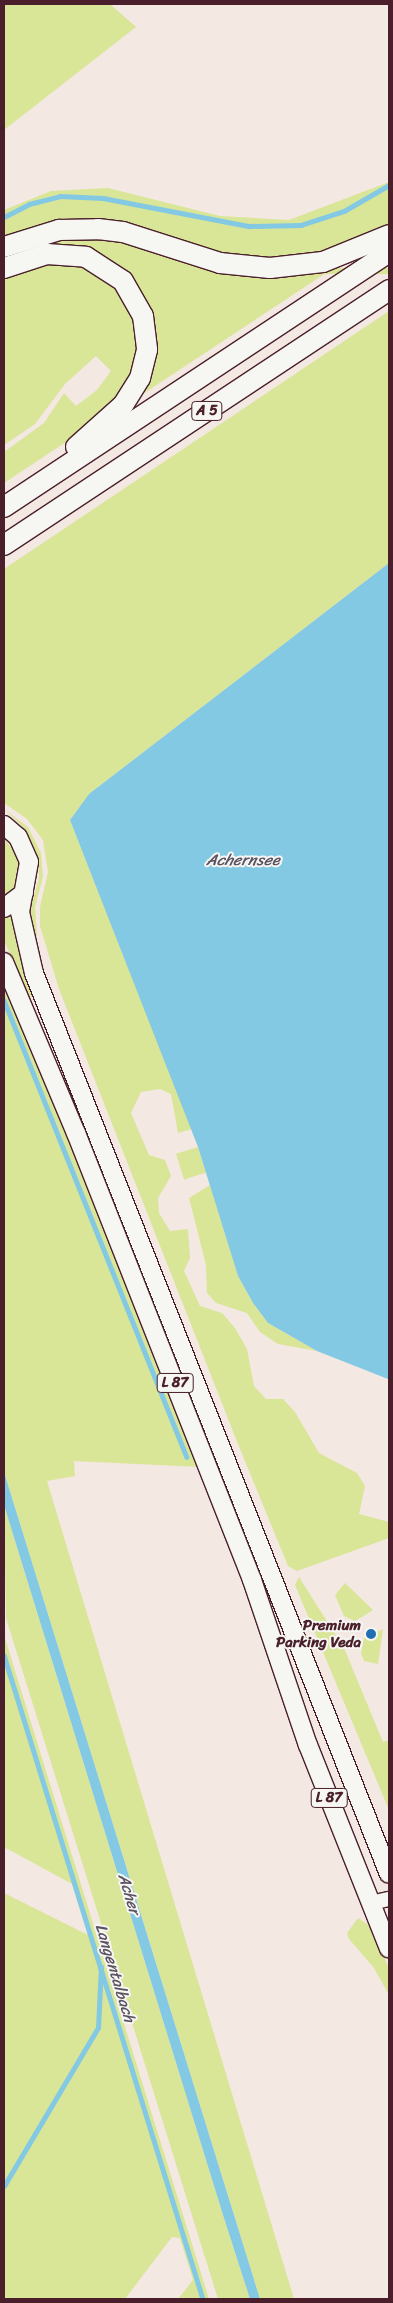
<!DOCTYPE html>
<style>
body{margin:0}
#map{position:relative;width:393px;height:2303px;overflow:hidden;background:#f4e8e3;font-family:Sriracha,sans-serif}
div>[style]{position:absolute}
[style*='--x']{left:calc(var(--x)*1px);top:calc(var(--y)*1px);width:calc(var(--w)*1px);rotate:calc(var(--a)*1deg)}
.green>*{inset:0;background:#d9e597;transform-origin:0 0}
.water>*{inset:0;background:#83c9e4}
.stream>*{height:4.5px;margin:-2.25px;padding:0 2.25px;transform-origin:2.25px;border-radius:2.25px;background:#83c9e4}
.roads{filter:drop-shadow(1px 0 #4a1f2b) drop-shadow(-1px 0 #4a1f2b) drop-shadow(0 1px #4a1f2b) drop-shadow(0 -1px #4a1f2b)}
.tertiary>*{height:14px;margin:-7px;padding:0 7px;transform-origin:7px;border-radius:7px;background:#f6f6f2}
.primary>*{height:18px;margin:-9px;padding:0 9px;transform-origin:9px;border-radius:9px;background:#f6f6f2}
.motorway>*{height:20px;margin:-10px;padding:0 10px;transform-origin:10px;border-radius:10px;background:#f6f6f2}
.dots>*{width:14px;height:14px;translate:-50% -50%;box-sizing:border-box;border:2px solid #f6f6f2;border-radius:50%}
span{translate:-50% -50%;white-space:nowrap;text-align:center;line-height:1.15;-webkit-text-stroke:4px #f6f6f2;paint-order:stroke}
.shield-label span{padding:1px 4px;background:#f6f6f2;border:1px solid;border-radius:4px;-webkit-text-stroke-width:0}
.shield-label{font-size:14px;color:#4a1f2b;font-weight:700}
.poi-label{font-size:15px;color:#4a1f2b;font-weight:700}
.right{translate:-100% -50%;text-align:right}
.water-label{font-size:16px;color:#5b5262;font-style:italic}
.frame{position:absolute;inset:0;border:5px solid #4a1f2b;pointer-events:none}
</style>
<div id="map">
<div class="green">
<div style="clip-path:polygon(4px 4px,110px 4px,136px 27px,4px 130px)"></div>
<div style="clip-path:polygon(389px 182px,389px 226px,339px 250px,270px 262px,49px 224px,4px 238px,4px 210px,51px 191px,108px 188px,220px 216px,289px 220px)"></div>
<div style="clip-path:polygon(82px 235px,324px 267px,326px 273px,143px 394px,140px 392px,151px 364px,114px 265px,4px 261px,4px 256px,36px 243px)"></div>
<div style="clip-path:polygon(77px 261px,119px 285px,141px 336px,129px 386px,75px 436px,4px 483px,4px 452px,44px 423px,64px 393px,76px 406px,97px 390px,111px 371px,96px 356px,65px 384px,35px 424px,4px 445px,4px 274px,21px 266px)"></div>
<div style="left:389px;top:268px;width:6px;height:462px;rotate:90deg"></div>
<div style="clip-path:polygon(389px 311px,389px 563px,89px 794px,70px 820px,192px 1129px,178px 1133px,171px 1094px,160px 1089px,141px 1092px,131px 1113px,149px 1155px,165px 1160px,171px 1176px,158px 1198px,159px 1213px,170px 1231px,188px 1229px,190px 1258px,184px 1271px,200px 1306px,222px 1313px,235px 1328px,247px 1349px,254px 1386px,266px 1399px,283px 1399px,295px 1412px,319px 1453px,357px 1473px,365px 1486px,359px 1514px,389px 1522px,389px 1538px,297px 1571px,288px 1566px,238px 1444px,59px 989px,40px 926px,40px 907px,48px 872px,43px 840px,27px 819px,4px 803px,4px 569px)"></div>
<div style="clip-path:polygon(4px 809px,28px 827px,41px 853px,43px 877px,35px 907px,37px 936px,33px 937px,30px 910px,39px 878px,39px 859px,25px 829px)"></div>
<div style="clip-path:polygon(4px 838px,16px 854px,19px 869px,15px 887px,4px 901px)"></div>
<div style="clip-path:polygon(10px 914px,33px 996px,30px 997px,4px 941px,4px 915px)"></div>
<div style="clip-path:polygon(4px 981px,200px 1467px,74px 1461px,75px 1476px,47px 1481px,294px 2299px,260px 2299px,4px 1472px)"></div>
<div style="left:198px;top:1147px;width:27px;height:23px;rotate:73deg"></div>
<div style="clip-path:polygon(210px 1185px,238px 1276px,253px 1303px,268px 1323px,317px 1351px,278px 1344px,260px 1332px,247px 1313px,216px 1303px,207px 1293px,206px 1265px,189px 1198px)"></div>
<div style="clip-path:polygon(4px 1505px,223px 2215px,250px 2299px,218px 2299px,6px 1618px)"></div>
<div style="clip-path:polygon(299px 1577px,344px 1648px,383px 1742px,389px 1740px,389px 1810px,295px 1585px)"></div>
<div style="clip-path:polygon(345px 1583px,373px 1610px,355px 1621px,344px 1616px,335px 1595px)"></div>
<div style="clip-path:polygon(383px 1629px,378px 1664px,364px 1661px,361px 1653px,364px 1638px)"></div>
<div style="clip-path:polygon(4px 1635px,142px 2082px,209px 2299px,178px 2299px,193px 2280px,180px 2238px,172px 2237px,125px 2299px,4px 2299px,4px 1893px,88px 1935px,72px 1884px,4px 1847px)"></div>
<div style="clip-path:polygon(358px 1918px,370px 1926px,389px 1968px,389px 1995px,374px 1968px,349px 1939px,347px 1933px)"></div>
</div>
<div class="water">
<div style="clip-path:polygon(389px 563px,389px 1379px,388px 1379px,317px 1351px,268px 1323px,253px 1303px,238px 1276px,198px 1147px,70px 820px,89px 794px)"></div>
<div style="clip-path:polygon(4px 1472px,168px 2002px,260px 2299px,250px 2299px,223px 2215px,4px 1505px)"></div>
</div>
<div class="stream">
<div style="--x:4;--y:217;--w:28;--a:-27"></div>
<div style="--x:29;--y:204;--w:32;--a:-14"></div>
<div style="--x:60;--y:196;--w:43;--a:2.7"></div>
<div style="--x:103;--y:198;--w:149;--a:10.9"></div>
<div style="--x:249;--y:226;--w:52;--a:-1.1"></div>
<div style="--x:301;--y:225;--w:45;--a:-18"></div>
<div style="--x:344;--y:211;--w:52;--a:-30"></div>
<div style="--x:4;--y:1000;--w:492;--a:68.2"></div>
<div style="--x:4;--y:1655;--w:674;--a:72.83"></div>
<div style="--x:4;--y:2186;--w:184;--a:-59.3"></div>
<div style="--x:98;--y:2028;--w:61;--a:-87.2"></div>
</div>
<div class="roads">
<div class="tertiary">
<div style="--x:371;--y:1903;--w:18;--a:-13"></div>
</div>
<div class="primary">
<div style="--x:4;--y:825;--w:18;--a:41"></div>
<div style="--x:18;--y:837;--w:27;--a:66"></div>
<div style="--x:29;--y:862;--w:51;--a:100.2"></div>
<div style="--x:20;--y:912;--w:63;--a:77.1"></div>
<div style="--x:34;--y:973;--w:968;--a:68.5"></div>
<div style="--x:4;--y:908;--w:25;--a:-37"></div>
<div style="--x:4;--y:962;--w:186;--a:67.2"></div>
<div style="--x:76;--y:1133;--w:480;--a:68.5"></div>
<div style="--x:252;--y:1580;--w:174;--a:71.3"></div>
<div style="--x:308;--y:1745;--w:219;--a:68.3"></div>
</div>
<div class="motorway">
<div style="--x:4;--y:247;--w:58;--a:-17.2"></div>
<div style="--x:59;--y:230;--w:39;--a:-1"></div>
<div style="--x:98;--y:229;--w:25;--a:7"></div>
<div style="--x:123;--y:232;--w:102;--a:17.7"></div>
<div style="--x:220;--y:263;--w:50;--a:5.7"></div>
<div style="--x:270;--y:268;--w:53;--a:-6.5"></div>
<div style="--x:323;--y:262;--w:71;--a:-22.2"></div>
<div style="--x:4;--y:268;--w:45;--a:-18"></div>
<div style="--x:47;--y:254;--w:39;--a:4"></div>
<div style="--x:86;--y:257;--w:44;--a:33"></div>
<div style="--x:123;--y:281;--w:40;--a:60.3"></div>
<div style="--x:143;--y:316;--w:34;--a:83"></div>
<div style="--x:147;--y:350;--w:29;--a:104"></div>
<div style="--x:140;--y:378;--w:32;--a:122"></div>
<div style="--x:123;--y:405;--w:63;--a:138.2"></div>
<div style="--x:4;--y:507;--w:462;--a:-33.5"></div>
<div style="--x:4;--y:545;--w:462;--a:-33.5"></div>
</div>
</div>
<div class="dots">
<div style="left:371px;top:1634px;background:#1f6fb2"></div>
</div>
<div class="shield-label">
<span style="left:207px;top:411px">A 5</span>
<span style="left:175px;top:1383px">L 87</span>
<span style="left:329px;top:1798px">L 87</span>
</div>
<div class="poi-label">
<span class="right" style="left:361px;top:1634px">Premium<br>Parking Veda</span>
</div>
<div class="water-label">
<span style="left:243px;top:860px">Achernsee</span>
<span style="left:129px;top:1894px;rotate:73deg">Acher</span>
<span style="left:115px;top:1973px;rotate:73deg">Langentalbach</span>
</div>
<div class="frame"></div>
</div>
